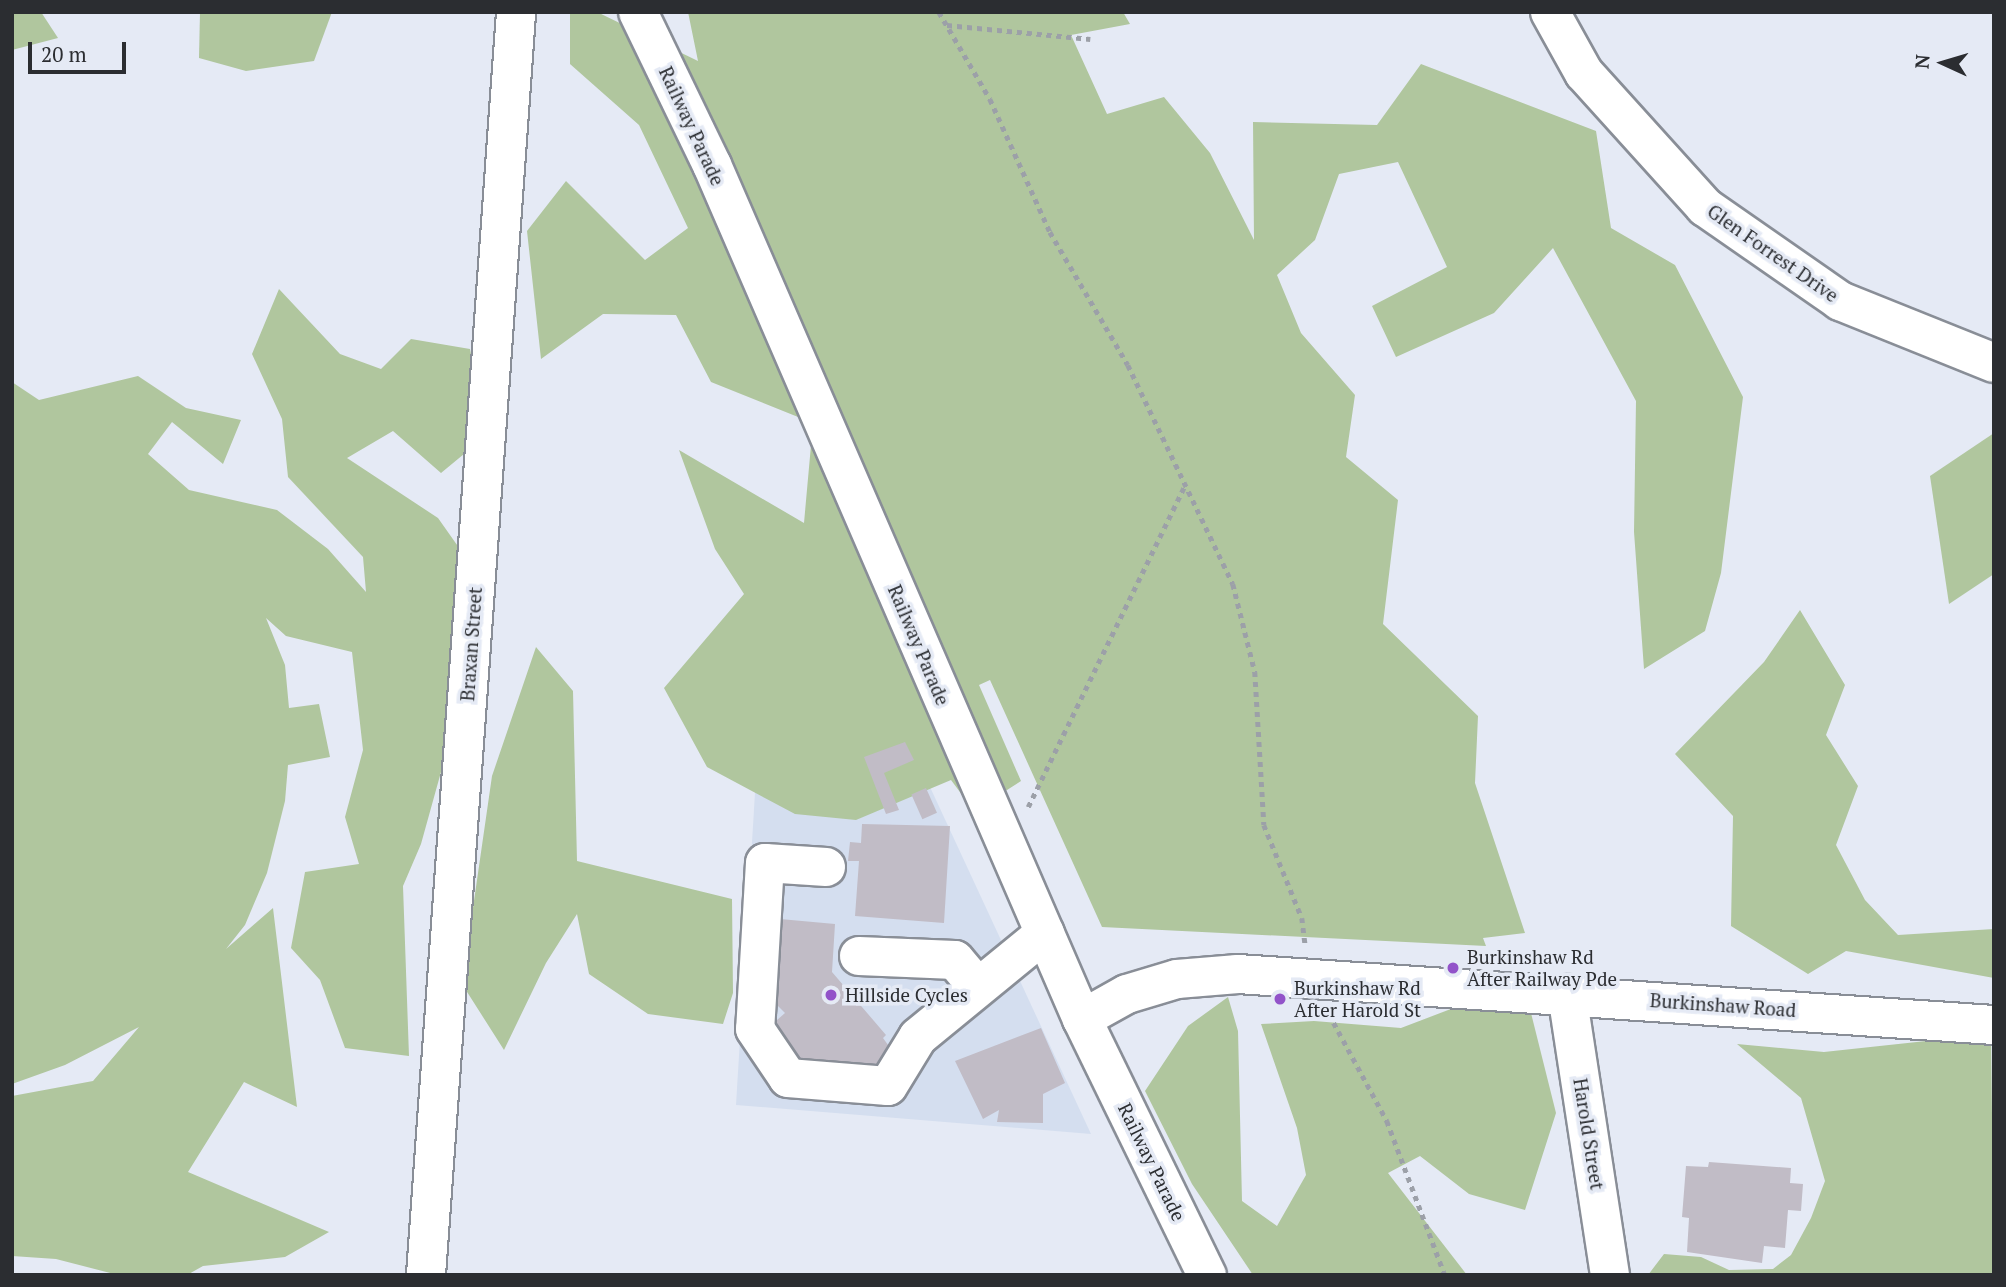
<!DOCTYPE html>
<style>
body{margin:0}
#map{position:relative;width:2006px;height:1287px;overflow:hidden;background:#e5eaf5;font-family:"PT Serif",serif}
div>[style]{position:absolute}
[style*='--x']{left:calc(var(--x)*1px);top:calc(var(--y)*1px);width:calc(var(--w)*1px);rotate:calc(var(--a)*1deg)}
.built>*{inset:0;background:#d4deef}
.green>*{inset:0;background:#b0c69e}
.building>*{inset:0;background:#c1bcc6;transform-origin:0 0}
.path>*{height:4.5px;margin-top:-2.25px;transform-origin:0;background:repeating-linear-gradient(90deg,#9ca0a8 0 5px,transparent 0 10px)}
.roads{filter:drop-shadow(2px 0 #898e97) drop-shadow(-2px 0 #898e97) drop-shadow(0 2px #898e97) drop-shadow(0 -2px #898e97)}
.minor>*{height:38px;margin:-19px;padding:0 19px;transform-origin:19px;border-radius:19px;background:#fff}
.dots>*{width:19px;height:19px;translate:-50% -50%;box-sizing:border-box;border:4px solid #e5eaf5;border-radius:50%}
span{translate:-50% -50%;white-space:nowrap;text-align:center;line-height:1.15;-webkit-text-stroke:7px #e5eaf5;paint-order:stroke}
.street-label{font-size:19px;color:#2b2d31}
.poi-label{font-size:19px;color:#2b2d31}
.left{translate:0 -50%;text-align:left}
.frame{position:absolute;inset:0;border:14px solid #2b2d31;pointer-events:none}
.north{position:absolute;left:1908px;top:28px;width:70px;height:70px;-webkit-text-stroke:5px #e5eaf5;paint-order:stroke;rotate:274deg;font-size:19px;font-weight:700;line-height:28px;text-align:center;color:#2b2d31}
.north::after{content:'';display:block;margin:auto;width:24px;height:32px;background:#2b2d31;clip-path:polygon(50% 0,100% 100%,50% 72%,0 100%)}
.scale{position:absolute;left:28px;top:42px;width:98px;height:32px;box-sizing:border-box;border:4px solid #2b2d31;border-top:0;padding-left:9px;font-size:21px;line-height:24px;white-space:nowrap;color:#2b2d31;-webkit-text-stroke:5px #e5eaf5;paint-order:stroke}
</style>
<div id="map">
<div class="built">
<div style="clip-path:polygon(760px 711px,898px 718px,1091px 1134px,736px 1105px)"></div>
</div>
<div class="green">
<div style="clip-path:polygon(12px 12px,41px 12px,58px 38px,12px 50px)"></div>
<div style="clip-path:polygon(200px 12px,332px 12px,314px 61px,246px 71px,199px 58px)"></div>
<div style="clip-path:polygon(570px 12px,597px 12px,698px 61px,688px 12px,1123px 12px,1130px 24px,1071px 35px,1107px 114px,1164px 97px,1210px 153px,1254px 240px,1253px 122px,1377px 125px,1421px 64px,1596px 131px,1611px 228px,1675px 265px,1743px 397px,1721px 573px,1705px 631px,1644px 669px,1634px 532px,1636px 401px,1553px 248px,1494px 313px,1396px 357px,1372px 306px,1447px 267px,1398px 162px,1339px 174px,1315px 240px,1277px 275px,1301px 333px,1355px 395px,1346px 457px,1398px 500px,1383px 624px,1478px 716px,1475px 783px,1525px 933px,1483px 938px,1486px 946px,1102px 927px,990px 680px,979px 685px,1021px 781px,974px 811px,951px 780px,856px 820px,795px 814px,707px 767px,664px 688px,744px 594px,715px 549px,679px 450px,804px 523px,813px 423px,711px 382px,676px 315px,603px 314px,541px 359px,527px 231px,566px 181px,645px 260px,688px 228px,639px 125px,570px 64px)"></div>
<div style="clip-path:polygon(279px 289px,340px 354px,381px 369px,411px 339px,470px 349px,487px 435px,441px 473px,393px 431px,347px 458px,438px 518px,474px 569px,446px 754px,421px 844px,403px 886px,409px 1056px,345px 1048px,320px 980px,291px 948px,305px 872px,359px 864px,345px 817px,363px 750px,352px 652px,286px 636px,266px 618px,285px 665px,289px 708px,319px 704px,330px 757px,288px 765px,285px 801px,267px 873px,245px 925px,226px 949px,273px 908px,297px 1107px,244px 1082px,188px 1172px,329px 1232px,285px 1257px,203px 1266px,187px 1275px,118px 1275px,56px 1259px,12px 1256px,12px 1096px,93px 1081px,139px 1027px,65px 1065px,12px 1084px,12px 382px,39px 400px,138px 376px,186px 408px,241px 420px,223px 464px,172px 422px,148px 454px,189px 490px,277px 510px,328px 549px,366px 592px,363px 557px,288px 477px,282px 419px,252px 354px)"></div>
<div style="clip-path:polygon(1994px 433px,1994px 574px,1949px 604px,1930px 476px)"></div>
<div style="clip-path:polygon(1800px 610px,1845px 685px,1826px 735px,1858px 786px,1836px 845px,1865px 900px,1898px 935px,1994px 929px,1994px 978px,1846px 951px,1808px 974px,1731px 926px,1733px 816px,1675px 754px,1764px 662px)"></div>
<div style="clip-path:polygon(536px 647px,573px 691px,577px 861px,732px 899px,733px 993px,723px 1024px,648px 1014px,589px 974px,577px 914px,546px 963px,504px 1050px,462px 984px,492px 776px)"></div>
<div style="clip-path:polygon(1526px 993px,1556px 1113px,1525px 1210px,1469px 1194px,1420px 1156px,1388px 1173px,1467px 1275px,1253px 1275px,1192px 1184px,1145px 1091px,1188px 1026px,1228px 997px,1238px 1031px,1242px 1201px,1277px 1226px,1306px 1175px,1297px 1128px,1261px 1024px,1314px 1021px,1401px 1028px,1477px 999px)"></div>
<div style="clip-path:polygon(1991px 1034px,1994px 1275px,1648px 1275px,1664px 1254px,1701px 1257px,1729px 1270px,1773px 1269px,1791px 1255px,1811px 1218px,1825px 1181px,1801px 1098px,1737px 1044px,1824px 1052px)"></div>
</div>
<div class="building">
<div style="clip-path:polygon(905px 742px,914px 760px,884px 773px,899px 810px,886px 814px,864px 757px)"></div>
<div style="left:926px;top:788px;width:27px;height:16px;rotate:66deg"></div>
<div style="clip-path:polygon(862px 824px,950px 826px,944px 923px,855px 916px,859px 861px,848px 861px,850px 842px,861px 843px)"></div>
<div style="clip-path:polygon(769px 918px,835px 924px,832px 972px,886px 1035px,883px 1038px,896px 1056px,871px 1076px,858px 1062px,839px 1078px,800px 1073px,768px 1028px,785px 1013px,768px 996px)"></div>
<div style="clip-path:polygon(1041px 1028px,1065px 1083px,1043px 1094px,1043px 1123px,997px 1122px,999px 1110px,983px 1119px,955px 1061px)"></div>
<div style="clip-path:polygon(1709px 1162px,1791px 1168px,1790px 1183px,1803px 1184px,1801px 1211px,1788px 1210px,1785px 1248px,1764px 1246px,1762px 1263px,1687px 1252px,1689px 1218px,1682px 1217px,1686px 1166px,1708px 1167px)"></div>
</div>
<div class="path">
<div style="--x:939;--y:12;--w:101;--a:59.6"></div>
<div style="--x:990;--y:99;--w:146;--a:65.7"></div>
<div style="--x:1050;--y:232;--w:154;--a:59.6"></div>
<div style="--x:1128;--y:365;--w:243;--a:64.4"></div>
<div style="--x:1233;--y:584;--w:91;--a:76"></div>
<div style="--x:1255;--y:672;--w:153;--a:86.6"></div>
<div style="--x:1264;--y:825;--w:100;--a:67.8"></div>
<div style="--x:1302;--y:918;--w:26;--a:83"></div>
<div style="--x:947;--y:25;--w:144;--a:5.6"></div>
<div style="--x:1028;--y:807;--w:358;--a:-64"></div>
<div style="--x:1329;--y:1014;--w:122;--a:61.5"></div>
<div style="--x:1387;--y:1121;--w:165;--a:69.4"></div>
</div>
<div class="roads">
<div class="minor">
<div style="--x:638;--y:12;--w:170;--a:64.2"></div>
<div style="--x:712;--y:165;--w:931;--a:66.58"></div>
<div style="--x:1082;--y:1019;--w:285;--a:64"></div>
<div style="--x:1550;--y:12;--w:70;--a:60.9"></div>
<div style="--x:1584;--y:73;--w:181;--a:47.9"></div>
<div style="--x:1705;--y:207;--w:165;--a:34.8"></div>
<div style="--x:1840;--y:301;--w:166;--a:21.9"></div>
<div style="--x:826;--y:867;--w:61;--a:-176.2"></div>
<div style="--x:765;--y:863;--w:166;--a:93.4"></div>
<div style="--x:755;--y:1029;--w:59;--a:56"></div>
<div style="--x:788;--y:1078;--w:100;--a:4.6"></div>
<div style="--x:888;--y:1086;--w:57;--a:-58.5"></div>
<div style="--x:918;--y:1037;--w:164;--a:-39.3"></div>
<div style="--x:859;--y:956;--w:96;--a:2.4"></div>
<div style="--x:955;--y:960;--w:35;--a:50"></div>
<div style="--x:1567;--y:994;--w:284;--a:81.3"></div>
<div style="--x:1082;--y:1019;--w:51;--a:-29.1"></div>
<div style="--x:1127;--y:994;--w:52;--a:-16.7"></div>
<div style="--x:1177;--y:979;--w:61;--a:-4.7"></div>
<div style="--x:1238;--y:974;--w:758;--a:3.86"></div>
<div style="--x:426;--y:1275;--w:1266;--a:-85.92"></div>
</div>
</div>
<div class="dots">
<div style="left:1453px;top:968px;background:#9253c9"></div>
<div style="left:831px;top:995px;background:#9253c9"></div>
<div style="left:1280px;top:999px;background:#9253c9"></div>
</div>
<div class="street-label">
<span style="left:692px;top:126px;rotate:65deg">Railway Parade</span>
<span style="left:1773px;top:253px;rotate:35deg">Glen Forrest Drive</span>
<span style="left:471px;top:644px;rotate:-86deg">Braxan Street</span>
<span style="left:919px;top:645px;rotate:67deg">Railway Parade</span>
<span style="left:1723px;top:1005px;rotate:4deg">Burkinshaw Road</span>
<span style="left:1589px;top:1134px;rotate:81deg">Harold Street</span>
<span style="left:1152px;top:1162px;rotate:64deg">Railway Parade</span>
</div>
<div class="poi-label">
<span class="left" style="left:1467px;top:968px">Burkinshaw Rd<br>After Railway Pde</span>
<span class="left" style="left:1294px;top:999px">Burkinshaw Rd<br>After Harold St</span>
<span class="left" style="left:845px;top:995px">Hillside Cycles</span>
</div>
<div class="frame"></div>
<div class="north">N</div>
<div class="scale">20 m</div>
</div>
